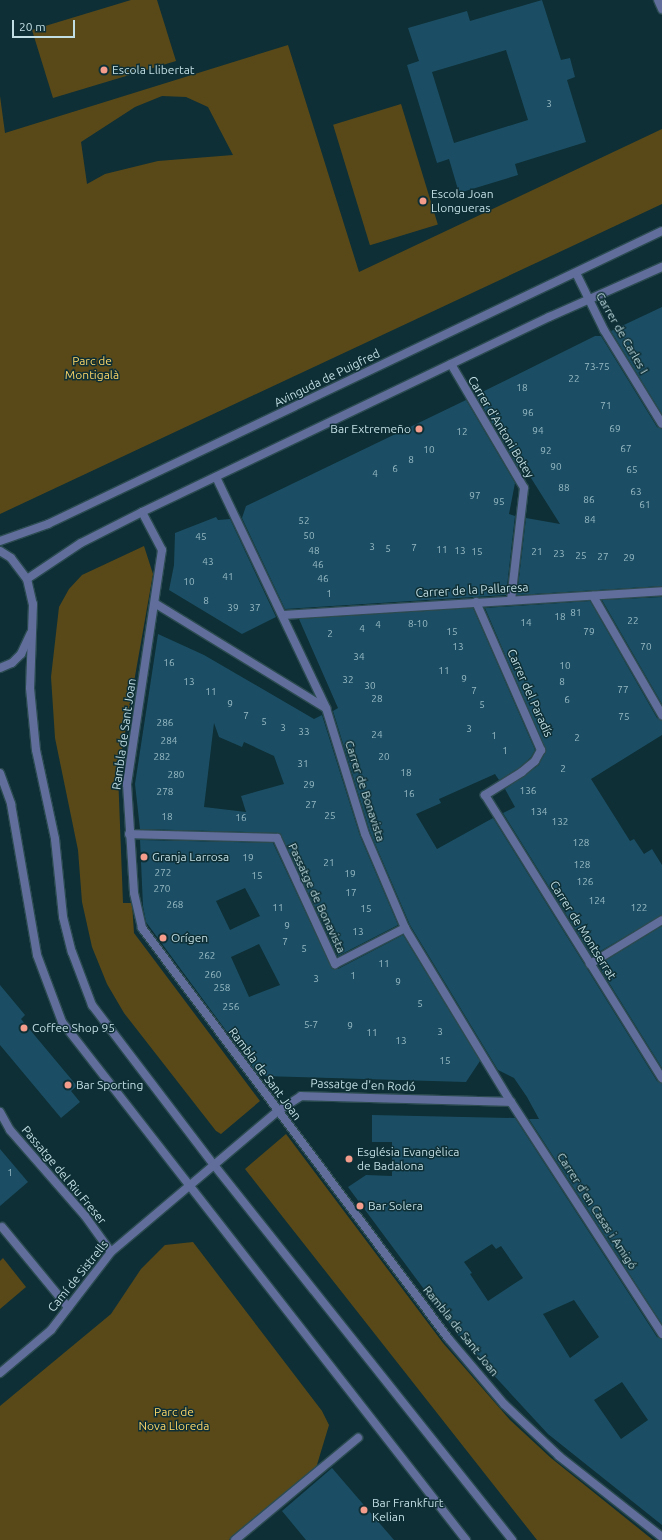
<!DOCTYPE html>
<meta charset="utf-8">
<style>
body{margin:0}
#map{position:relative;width:662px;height:1540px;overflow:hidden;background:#0e2f35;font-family:Ubuntu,sans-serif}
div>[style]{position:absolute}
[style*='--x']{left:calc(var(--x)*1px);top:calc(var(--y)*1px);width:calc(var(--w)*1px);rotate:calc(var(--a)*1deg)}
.green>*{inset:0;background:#594919;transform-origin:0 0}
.building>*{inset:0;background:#1b4e64}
.roads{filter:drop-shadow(1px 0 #2b4b51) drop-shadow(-1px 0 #2b4b51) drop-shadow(0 1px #2b4b51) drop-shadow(0 -1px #2b4b51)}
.pedestrian>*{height:8px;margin:-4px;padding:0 4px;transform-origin:4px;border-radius:4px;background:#616e9c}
.minor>*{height:8px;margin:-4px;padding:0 4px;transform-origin:4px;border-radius:4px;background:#616e9c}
.dots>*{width:11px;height:11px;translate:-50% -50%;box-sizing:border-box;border:2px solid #0e2f35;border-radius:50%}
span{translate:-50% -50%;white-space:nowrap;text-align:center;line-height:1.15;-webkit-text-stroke:3px #0e2f35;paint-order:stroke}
.number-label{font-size:10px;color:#98bac4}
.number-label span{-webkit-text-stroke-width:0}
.poi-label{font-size:12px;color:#c1dee4}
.left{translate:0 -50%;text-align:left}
.right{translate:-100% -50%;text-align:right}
.street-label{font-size:12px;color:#c1dee4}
.park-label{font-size:12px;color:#fad568}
.scale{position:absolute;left:12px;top:20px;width:63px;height:18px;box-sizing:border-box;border:2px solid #c1dee4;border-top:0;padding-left:5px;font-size:12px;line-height:14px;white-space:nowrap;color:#c1dee4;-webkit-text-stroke:3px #0e2f35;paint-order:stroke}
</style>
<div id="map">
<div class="green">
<div style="clip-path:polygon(131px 0,157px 0,176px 61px,53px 98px,32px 30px)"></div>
<div style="clip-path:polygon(evenodd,288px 45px,359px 272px,662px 129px,662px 204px,0 514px,0 96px,5px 133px,288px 45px,162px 96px,186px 97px,208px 107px,233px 155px,158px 161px,105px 174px,87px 184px,81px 142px,135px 107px,162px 96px)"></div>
<div style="left:401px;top:104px;width:126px;height:71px;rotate:73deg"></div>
<div style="clip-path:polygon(144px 546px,153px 574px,118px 773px,123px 903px,132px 903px,134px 933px,260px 1101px,221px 1134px,216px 1131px,124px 1013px,107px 984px,92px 947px,82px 902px,78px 850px,55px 738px,51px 677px,59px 607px,69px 589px,82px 575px)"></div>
<div style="clip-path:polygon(286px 1134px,443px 1343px,510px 1420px,551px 1458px,653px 1540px,537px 1540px,245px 1169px)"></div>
<div style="clip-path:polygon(193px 1242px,322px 1411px,329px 1425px,316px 1468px,229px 1540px,0 1540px,0 1406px,111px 1314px,141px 1269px,165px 1245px)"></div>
<div style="clip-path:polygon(3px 1258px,26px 1287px,0 1309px,0 1261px)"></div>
</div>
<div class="building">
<div style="clip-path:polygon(evenodd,542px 0,561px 60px,570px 58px,575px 77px,567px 80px,586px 142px,515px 164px,518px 175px,459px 193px,449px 159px,437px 163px,407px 65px,419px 61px,408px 28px,467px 11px,470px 21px,542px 0,506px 50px,528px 120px,454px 143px,432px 72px,506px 50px)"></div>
<div style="clip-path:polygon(662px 307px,662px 414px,611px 331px)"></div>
<div style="clip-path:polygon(595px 336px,601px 336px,657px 427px,662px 429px,662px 586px,517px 595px,526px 518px,560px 524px,519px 459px,518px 467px,476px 395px)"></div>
<div style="clip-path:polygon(466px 400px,515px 483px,509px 514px,515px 516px,506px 595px,285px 609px,242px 518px,246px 506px)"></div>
<div style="clip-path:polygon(216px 517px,218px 520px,230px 519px,276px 617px,242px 634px,169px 590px,174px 565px,175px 533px)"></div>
<div style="clip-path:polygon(662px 597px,662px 704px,602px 600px)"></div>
<div style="clip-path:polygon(590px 601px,657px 718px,662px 720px,662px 735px,591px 779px,630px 841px,634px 839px,644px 854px,652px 849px,662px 865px,662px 915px,592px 956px,503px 813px,515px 807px,505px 789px,539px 765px,546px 750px,485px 608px)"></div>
<div style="clip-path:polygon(473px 608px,535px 750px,531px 757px,519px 768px,499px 780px,495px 774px,439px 799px,441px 803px,416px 814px,437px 849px,493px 818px,657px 1081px,662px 1083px,662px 1324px,529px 1119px,539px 1119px,527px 1097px,514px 1078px,498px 1070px,410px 925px,370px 832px,333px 711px,338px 708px,299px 619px)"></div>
<div style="clip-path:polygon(evenodd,158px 634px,204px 655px,314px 719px,322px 715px,360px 836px,398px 925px,338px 956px,280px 833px,140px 829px,135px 784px,158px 634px,214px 723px,219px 737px,242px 747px,244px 742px,274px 756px,284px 784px,241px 796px,246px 812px,204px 807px,214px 723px)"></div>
<div style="clip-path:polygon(evenodd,140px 840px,273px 843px,332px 969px,338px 969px,403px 935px,480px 1061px,466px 1082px,263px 1076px,258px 1074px,146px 922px,143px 906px,140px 840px,245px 888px,260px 916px,230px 930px,216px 901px,245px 888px,140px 840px,259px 944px,280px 985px,249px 997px,231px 957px,259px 944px)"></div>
<div style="clip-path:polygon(662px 926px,662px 1068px,598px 965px)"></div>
<div style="clip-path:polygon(0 985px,25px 1015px,21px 1019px,77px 1086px,71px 1091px,80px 1102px,61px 1118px,0 1045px)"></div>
<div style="clip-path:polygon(evenodd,372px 1115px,515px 1118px,657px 1337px,662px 1339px,662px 1525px,548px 1434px,464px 1343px,348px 1187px,366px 1175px,392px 1176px,392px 1142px,372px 1142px,372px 1115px,492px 1244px,496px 1249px,501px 1246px,523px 1278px,488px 1301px,470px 1274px,472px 1273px,464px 1262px,492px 1244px,372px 1115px,574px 1300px,599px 1337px,570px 1358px,543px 1314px,574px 1300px,372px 1115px,622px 1382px,648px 1420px,621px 1439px,594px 1400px,622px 1382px)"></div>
<div style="clip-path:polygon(0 1149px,28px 1182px,0 1206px)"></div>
<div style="clip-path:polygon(332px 1468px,394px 1540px,306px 1540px,282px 1511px)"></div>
</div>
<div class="roads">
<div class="pedestrian">
<div style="--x:590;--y:964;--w:84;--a:-31.4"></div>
<div style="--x:2;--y:1227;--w:104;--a:50.5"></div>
<div style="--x:235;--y:1540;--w:160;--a:-39.7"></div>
</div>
<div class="minor">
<div style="--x:658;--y:0;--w:10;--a:66"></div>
<div style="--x:576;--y:273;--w:64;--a:63.8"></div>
<div style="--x:604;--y:330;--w:110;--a:58.3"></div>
<div style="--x:451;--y:364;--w:144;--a:59.5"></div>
<div style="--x:524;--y:488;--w:113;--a:96.6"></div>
<div style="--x:216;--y:477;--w:256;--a:64.5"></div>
<div style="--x:326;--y:708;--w:132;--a:72.8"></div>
<div style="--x:365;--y:834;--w:102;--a:66.9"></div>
<div style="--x:405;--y:928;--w:204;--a:58.7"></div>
<div style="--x:511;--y:1102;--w:277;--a:56.9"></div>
<div style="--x:142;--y:512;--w:43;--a:62.2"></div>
<div style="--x:162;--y:550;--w:237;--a:98.5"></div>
<div style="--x:127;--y:784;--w:109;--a:86.3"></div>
<div style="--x:134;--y:893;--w:36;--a:77"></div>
<div style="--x:142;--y:928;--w:512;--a:53.26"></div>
<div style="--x:448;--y:1338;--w:87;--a:49.7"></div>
<div style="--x:504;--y:1404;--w:76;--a:43.4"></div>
<div style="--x:559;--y:1456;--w:131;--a:38.2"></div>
<div style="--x:0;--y:541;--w:51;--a:-19.5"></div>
<div style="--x:48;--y:524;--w:680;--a:-25.51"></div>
<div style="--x:0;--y:551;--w:13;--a:32"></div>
<div style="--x:11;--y:558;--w:26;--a:53"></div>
<div style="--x:27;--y:579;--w:26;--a:77"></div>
<div style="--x:33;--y:604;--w:84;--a:92"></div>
<div style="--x:30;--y:688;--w:62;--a:84.5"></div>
<div style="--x:36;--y:750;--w:91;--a:77.9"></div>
<div style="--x:55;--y:839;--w:78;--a:84.1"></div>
<div style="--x:63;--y:917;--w:36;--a:76"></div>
<div style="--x:72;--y:952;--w:57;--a:69.3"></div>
<div style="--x:92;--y:1005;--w:201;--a:52.7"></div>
<div style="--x:214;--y:1165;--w:479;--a:51.5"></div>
<div style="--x:27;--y:579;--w:65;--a:-33.7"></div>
<div style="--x:81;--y:543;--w:68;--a:-26.9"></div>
<div style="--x:142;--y:512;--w:451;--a:-25.6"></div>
<div style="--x:549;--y:317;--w:124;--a:-23.9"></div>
<div style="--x:593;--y:596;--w:138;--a:59.9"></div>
<div style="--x:476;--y:602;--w:162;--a:66.3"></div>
<div style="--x:541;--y:750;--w:13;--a:119"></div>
<div style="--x:535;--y:761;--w:17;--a:140"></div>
<div style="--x:522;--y:772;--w:44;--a:148.1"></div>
<div style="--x:485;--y:795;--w:334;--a:58"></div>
<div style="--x:156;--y:604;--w:199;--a:31.5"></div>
<div style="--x:283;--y:615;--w:380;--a:-3.6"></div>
<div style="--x:0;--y:668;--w:13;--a:-23"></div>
<div style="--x:12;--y:663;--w:13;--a:-45"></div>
<div style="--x:21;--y:654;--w:23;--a:-65"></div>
<div style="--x:0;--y:773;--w:33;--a:70"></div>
<div style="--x:11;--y:804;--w:153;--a:80.2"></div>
<div style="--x:37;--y:955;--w:72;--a:69.5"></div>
<div style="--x:62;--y:1022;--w:657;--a:52.05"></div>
<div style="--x:129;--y:834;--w:148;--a:1.5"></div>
<div style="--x:277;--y:838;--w:139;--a:65.3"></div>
<div style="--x:335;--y:964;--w:79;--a:-27.2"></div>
<div style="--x:0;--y:1112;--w:21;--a:61"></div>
<div style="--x:10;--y:1130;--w:114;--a:48.9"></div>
<div style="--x:85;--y:1216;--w:44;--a:54.2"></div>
<div style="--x:0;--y:1373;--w:67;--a:-40.1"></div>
<div style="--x:51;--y:1330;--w:98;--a:-52.4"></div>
<div style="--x:111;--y:1252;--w:219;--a:-40.2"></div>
<div style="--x:278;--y:1111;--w:27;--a:-33"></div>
<div style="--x:301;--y:1096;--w:210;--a:1.6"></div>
</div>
</div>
<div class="dots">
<div style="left:104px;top:70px;background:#f49d8d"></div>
<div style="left:423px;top:201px;background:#f49d8d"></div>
<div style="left:419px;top:429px;background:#f49d8d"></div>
<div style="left:144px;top:857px;background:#f49d8d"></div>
<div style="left:163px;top:938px;background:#f49d8d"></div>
<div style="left:24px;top:1028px;background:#f49d8d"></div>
<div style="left:68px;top:1085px;background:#f49d8d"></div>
<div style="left:349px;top:1159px;background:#f49d8d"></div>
<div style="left:360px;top:1206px;background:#f49d8d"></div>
<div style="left:364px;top:1510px;background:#f49d8d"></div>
</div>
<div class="number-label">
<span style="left:549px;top:104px">3</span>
<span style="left:597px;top:367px">73-75</span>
<span style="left:574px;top:379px">22</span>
<span style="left:522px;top:388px">18</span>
<span style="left:606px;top:406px">71</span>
<span style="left:528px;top:413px">96</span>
<span style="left:615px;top:429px">69</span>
<span style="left:538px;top:431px">94</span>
<span style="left:462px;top:432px">12</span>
<span style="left:626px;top:449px">67</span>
<span style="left:429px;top:450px">10</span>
<span style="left:546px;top:451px">92</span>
<span style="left:411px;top:460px">8</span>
<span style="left:556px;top:467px">90</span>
<span style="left:395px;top:469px">6</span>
<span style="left:632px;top:470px">65</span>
<span style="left:375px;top:474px">4</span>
<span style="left:564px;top:488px">88</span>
<span style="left:636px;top:492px">63</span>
<span style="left:475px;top:496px">97</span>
<span style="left:589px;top:500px">86</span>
<span style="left:499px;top:502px">95</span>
<span style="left:645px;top:505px">61</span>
<span style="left:590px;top:520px">84</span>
<span style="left:304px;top:521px">52</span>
<span style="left:309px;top:536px">50</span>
<span style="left:201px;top:537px">45</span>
<span style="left:372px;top:547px">3</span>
<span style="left:414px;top:548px">7</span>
<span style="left:388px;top:549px">5</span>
<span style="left:442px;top:550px">11</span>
<span style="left:314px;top:551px">48</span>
<span style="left:460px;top:551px">13</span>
<span style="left:477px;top:552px">15</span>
<span style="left:537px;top:552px">21</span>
<span style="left:559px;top:554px">23</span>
<span style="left:581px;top:556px">25</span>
<span style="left:603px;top:557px">27</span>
<span style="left:629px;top:558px">29</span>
<span style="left:208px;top:562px">43</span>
<span style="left:318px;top:565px">46</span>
<span style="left:228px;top:577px">41</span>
<span style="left:323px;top:579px">46</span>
<span style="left:189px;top:582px">10</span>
<span style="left:329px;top:594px">1</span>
<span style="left:206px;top:601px">8</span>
<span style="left:233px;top:608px">39</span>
<span style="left:255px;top:608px">37</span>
<span style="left:576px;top:613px">81</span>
<span style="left:560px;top:617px">18</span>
<span style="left:633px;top:621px">22</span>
<span style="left:526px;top:623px">14</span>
<span style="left:418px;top:624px">8-10</span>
<span style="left:378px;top:625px">4</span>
<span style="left:362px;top:629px">4</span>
<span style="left:452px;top:632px">15</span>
<span style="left:589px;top:632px">79</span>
<span style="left:330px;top:634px">2</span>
<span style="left:458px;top:647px">13</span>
<span style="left:646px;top:647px">70</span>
<span style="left:359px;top:657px">34</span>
<span style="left:169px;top:663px">16</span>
<span style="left:565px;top:666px">10</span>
<span style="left:444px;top:671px">11</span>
<span style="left:464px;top:679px">9</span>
<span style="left:348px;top:680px">32</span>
<span style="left:189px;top:682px">13</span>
<span style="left:562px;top:682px">8</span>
<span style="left:370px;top:686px">30</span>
<span style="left:623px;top:690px">77</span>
<span style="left:474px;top:691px">7</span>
<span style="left:211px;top:692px">11</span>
<span style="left:377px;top:699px">28</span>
<span style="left:567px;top:700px">6</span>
<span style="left:230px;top:704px">9</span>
<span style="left:482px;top:705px">5</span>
<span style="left:246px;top:716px">7</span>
<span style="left:624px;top:717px">75</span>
<span style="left:264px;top:722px">5</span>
<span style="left:165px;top:723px">286</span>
<span style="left:283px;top:728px">3</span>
<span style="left:469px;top:729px">3</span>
<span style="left:304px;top:732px">33</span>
<span style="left:377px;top:735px">24</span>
<span style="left:494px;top:736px">1</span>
<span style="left:577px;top:738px">2</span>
<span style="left:169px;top:741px">284</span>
<span style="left:505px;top:751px">1</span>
<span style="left:162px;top:757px">282</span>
<span style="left:384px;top:757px">20</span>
<span style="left:303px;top:764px">31</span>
<span style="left:563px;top:769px">2</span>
<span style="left:406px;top:773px">18</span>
<span style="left:176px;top:775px">280</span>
<span style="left:309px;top:785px">29</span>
<span style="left:528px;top:791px">136</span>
<span style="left:165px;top:792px">278</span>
<span style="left:409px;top:794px">16</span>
<span style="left:311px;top:805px">27</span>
<span style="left:539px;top:812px">134</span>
<span style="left:330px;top:816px">25</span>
<span style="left:167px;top:817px">18</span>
<span style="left:241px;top:818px">16</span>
<span style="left:560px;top:822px">132</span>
<span style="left:581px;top:843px">128</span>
<span style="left:248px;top:858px">19</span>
<span style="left:329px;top:863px">21</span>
<span style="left:582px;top:865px">128</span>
<span style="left:163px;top:873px">272</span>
<span style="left:350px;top:874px">19</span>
<span style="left:257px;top:876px">15</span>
<span style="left:585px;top:882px">126</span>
<span style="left:162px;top:889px">270</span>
<span style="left:351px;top:893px">17</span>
<span style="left:597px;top:901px">124</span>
<span style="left:175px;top:905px">268</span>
<span style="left:278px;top:908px">11</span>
<span style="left:639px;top:908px">122</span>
<span style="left:366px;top:909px">15</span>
<span style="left:287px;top:926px">9</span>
<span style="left:358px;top:932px">13</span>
<span style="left:285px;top:942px">7</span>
<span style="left:304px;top:949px">5</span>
<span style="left:207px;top:956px">262</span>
<span style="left:384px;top:964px">11</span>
<span style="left:213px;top:975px">260</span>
<span style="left:353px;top:976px">1</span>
<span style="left:316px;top:979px">3</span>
<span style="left:398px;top:982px">9</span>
<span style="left:222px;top:988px">258</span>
<span style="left:420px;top:1004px">5</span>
<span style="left:231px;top:1007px">256</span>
<span style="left:311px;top:1025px">5-7</span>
<span style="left:350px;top:1026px">9</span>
<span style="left:440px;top:1032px">3</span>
<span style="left:372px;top:1033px">11</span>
<span style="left:401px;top:1041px">13</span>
<span style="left:445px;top:1061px">15</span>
<span style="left:10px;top:1173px">1</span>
</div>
<div class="poi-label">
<span class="left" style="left:112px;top:70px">Escola Llibertat</span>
<span class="left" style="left:431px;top:201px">Escola Joan<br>Llongueras</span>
<span class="right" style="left:411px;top:429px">Bar Extremeño</span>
<span class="left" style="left:152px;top:857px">Granja Larrosa</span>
<span class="left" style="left:171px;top:938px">Orígen</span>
<span class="left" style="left:32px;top:1028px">Coffee Shop 95</span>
<span class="left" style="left:76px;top:1085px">Bar Sporting</span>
<span class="left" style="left:357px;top:1159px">Església Evangèlica<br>de Badalona</span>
<span class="left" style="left:368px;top:1206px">Bar Solera</span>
<span class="left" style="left:372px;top:1510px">Bar Frankfurt<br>Kelian</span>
</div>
<div class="street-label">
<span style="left:622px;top:333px;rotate:60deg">Carrer de Carles I</span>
<span style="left:327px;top:378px;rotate:-26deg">Avinguda de Puigfred</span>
<span style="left:501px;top:427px;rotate:59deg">Carrer d'Antoni Botey</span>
<span style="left:472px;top:590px;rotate:-3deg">Carrer de la Pallaresa</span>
<span style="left:530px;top:693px;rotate:66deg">Carrer del Paradís</span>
<span style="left:124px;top:734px;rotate:-82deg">Rambla de Sant Joan</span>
<span style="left:365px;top:791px;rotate:72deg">Carrer de Bonavista</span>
<span style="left:317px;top:898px;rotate:65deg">Passatge de Bonavista</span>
<span style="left:583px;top:930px;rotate:58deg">Carrer de Montserrat</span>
<span style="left:265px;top:1074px;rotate:53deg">Rambla de Sant Joan</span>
<span style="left:363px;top:1085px;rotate:2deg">Passatge d'en Rodó</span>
<span style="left:64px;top:1175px;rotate:50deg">Passatge del Riu Freser</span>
<span style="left:597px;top:1211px;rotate:57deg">Carrer d'en Casas i Amigó</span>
<span style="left:78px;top:1276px;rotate:-51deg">Camí de Sistrells</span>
<span style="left:461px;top:1331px;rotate:51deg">Rambla de Sant Joan</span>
</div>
<div class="park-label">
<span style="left:92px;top:368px">Parc de<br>Montigalà</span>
<span style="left:174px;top:1419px">Parc de<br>Nova Lloreda</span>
</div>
<div class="scale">20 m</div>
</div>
